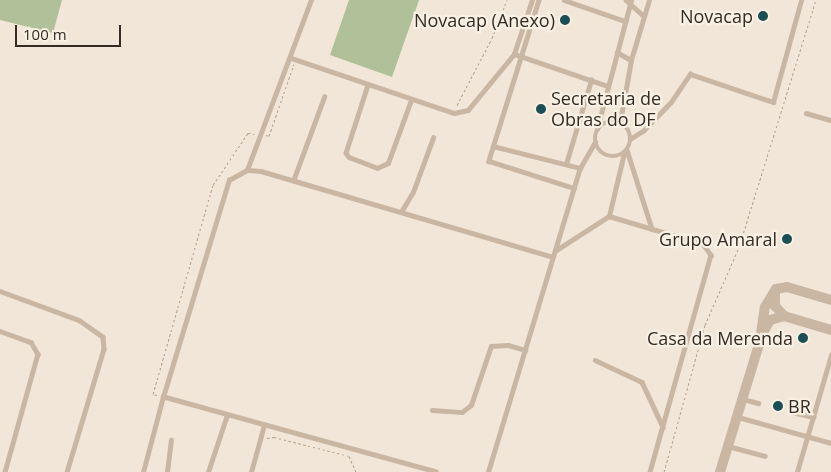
<!DOCTYPE html>
<style>
body{margin:0}
#map{position:relative;width:831px;height:472px;overflow:hidden;background:#f1e6d8;font-family:"Open Sans",sans-serif}
div>[style]{position:absolute}
[style*='--x']{left:calc(var(--x)*1px);top:calc(var(--y)*1px);width:calc(var(--w)*1px);rotate:calc(var(--a)*1deg)}
.green>*{inset:0;background:#b0c098}
.path>*{height:1px;margin-top:-0.5px;transform-origin:0;background:repeating-linear-gradient(90deg,#b4a18e 0 2.5px,transparent 0 5px)}
.service>*{height:4.5px;margin:-2.25px;padding:0 2.25px;transform-origin:2.25px;border-radius:2.25px;background:#c9b7a4}
.service>.ring{margin:-2.25px;padding:0;box-sizing:content-box;background:none;border:4.5px solid #c9b7a4;border-radius:50%}
.tertiary>*{height:10px;margin:-5px;padding:0 5px;transform-origin:5px;border-radius:5px;background:#c9b7a4}
.dots>*{width:14px;height:14px;translate:-50% -50%;box-sizing:border-box;border:2px solid #f9f0e4;border-radius:50%}
span{translate:-50% -50%;white-space:nowrap;text-align:center;line-height:1.15;-webkit-text-stroke:4.5px #f9f0e4;paint-order:stroke}
.poi-label{font-size:18px;color:#342b26}
.right{translate:-100% -50%;text-align:right}
.left{translate:0 -50%;text-align:left}
.scale{position:absolute;left:15px;top:25px;width:106px;height:22px;box-sizing:border-box;border:2px solid #342b26;border-top:0;padding-left:6px;font-size:15px;line-height:18px;white-space:nowrap;color:#342b26;-webkit-text-stroke:4px #f9f0e4;paint-order:stroke}
</style>
<div id="map">
<div class="green">
<div style="clip-path:polygon(0 0,62px 0,53px 33px,0 20px)"></div>
<div style="clip-path:polygon(349px 0,419px 0,392px 77px,330px 55px)"></div>
</div>
<div class="path">
<div style="--x:457;--y:105;--w:76;--a:-62.4"></div>
<div style="--x:492;--y:38;--w:41;--a:-68.5"></div>
<div style="--x:266;--y:135;--w:3;--a:18"></div>
<div style="--x:269;--y:136;--w:76;--a:-70.9"></div>
<div style="--x:157;--y:395;--w:4;--a:-166"></div>
<div style="--x:153;--y:394;--w:217;--a:-74"></div>
<div style="--x:213;--y:185;--w:63;--a:-56.1"></div>
<div style="--x:248;--y:133;--w:6;--a:9"></div>
<div style="--x:267;--y:438;--w:7;--a:-8"></div>
<div style="--x:274;--y:437;--w:77;--a:14.2"></div>
<div style="--x:349;--y:456;--w:17;--a:66"></div>
<div style="--x:664;--y:472;--w:153;--a:-74.4"></div>
<div style="--x:705;--y:325;--w:85;--a:-66.4"></div>
<div style="--x:739;--y:247;--w:259;--a:-72.7"></div>
</div>
<div class="service">
<div style="--x:539;--y:0;--w:169;--a:107.3"></div>
<div style="--x:489;--y:161;--w:89;--a:17.6"></div>
<div style="--x:564;--y:0;--w:65;--a:19"></div>
<div style="--x:626;--y:0;--w:24;--a:42"></div>
<div style="--x:617;--y:52;--w:16;--a:30"></div>
<div style="--x:514;--y:54;--w:57;--a:-71.6"></div>
<div style="--x:291;--y:58;--w:172;--a:18.6"></div>
<div style="--x:454;--y:113;--w:14;--a:-12"></div>
<div style="--x:468;--y:110;--w:72;--a:-50.6"></div>
<div style="--x:514;--y:54;--w:99;--a:18.8"></div>
<div style="--x:368;--y:85;--w:71;--a:107.9"></div>
<div style="--x:346;--y:153;--w:5;--a:53"></div>
<div style="--x:349;--y:157;--w:30;--a:21"></div>
<div style="--x:377;--y:168;--w:12;--a:-24"></div>
<div style="--x:388;--y:163;--w:67;--a:-69.9"></div>
<div style="--x:806;--y:113;--w:26;--a:16"></div>
<div class="ring" style="left:595px;top:121px;width:31.5px;height:31.5px"></div>
<div style="--x:620;--y:122;--w:63;--a:-79.9"></div>
<div style="--x:631;--y:60;--w:63;--a:-73.3"></div>
<div style="--x:597;--y:129;--w:133;--a:-75.2"></div>
<div style="--x:630;--y:139;--w:15;--a:-32"></div>
<div style="--x:643;--y:131;--w:40;--a:-46"></div>
<div style="--x:671;--y:102;--w:34;--a:-56"></div>
<div style="--x:690;--y:74;--w:88;--a:18.6"></div>
<div style="--x:773;--y:102;--w:106;--a:-74.6"></div>
<div style="--x:493;--y:146;--w:90;--a:14.2"></div>
<div style="--x:627;--y:150;--w:83;--a:72.4"></div>
<div style="--x:566;--y:164;--w:88;--a:-73.4"></div>
<div style="--x:247;--y:170;--w:182;--a:-69.4"></div>
<div style="--x:293;--y:181;--w:90;--a:-69.7"></div>
<div style="--x:401;--y:212;--w:23;--a:-59"></div>
<div style="--x:413;--y:192;--w:58;--a:-69.7"></div>
<div style="--x:609;--y:216;--w:98;--a:16.6"></div>
<div style="--x:703;--y:244;--w:14;--a:54"></div>
<div style="--x:711;--y:255;--w:225;--a:105.7"></div>
<div style="--x:555;--y:251;--w:64;--a:-32.9"></div>
<div style="--x:609;--y:216;--w:65;--a:-76.6"></div>
<div style="--x:0;--y:291;--w:84;--a:20.2"></div>
<div style="--x:79;--y:320;--w:29;--a:35"></div>
<div style="--x:103;--y:337;--w:12;--a:85"></div>
<div style="--x:104;--y:349;--w:128;--a:106.7"></div>
<div style="--x:0;--y:331;--w:33;--a:20"></div>
<div style="--x:31;--y:342;--w:14;--a:60"></div>
<div style="--x:38;--y:354;--w:123;--a:105.6"></div>
<div style="--x:595;--y:360;--w:52;--a:25.1"></div>
<div style="--x:642;--y:382;--w:50;--a:65"></div>
<div style="--x:743;--y:399;--w:16;--a:15"></div>
<div style="--x:432;--y:410;--w:30;--a:4"></div>
<div style="--x:462;--y:412;--w:11;--a:-38"></div>
<div style="--x:471;--y:405;--w:62;--a:-71.3"></div>
<div style="--x:491;--y:346;--w:17;--a:-3"></div>
<div style="--x:508;--y:345;--w:18;--a:16"></div>
<div style="--x:792;--y:412;--w:22;--a:13"></div>
<div style="--x:738;--y:417;--w:97;--a:15.6"></div>
<div style="--x:728;--y:446;--w:38;--a:15"></div>
<div style="--x:143;--y:472;--w:78;--a:-75.1"></div>
<div style="--x:167;--y:472;--w:32;--a:-83"></div>
<div style="--x:208;--y:472;--w:60;--a:-71.6"></div>
<div style="--x:251;--y:472;--w:49;--a:-74.5"></div>
<div style="--x:436;--y:472;--w:283;--a:-164.6"></div>
<div style="--x:163;--y:397;--w:227;--a:-73.1"></div>
<div style="--x:229;--y:180;--w:21;--a:-29"></div>
<div style="--x:247;--y:170;--w:14;--a:4"></div>
<div style="--x:261;--y:171;--w:304;--a:16.4"></div>
<div style="--x:488;--y:472;--w:318;--a:-73.2"></div>
<div style="--x:580;--y:168;--w:30;--a:-60"></div>
<div style="--x:797;--y:472;--w:122;--a:-73.8"></div>
</div>
<div class="tertiary">
<div style="--x:775;--y:292;--w:14;--a:90"></div>
<div style="--x:775;--y:306;--w:13;--a:48"></div>
<div style="--x:761;--y:334;--w:27;--a:-82"></div>
<div style="--x:765;--y:307;--w:21;--a:-59"></div>
<div style="--x:776;--y:289;--w:11;--a:-10"></div>
<div style="--x:787;--y:287;--w:46;--a:16.5"></div>
<div style="--x:720;--y:472;--w:143;--a:-73"></div>
<div style="--x:762;--y:335;--w:17;--a:-62"></div>
<div style="--x:770;--y:320;--w:15;--a:-16"></div>
<div style="--x:784;--y:316;--w:49;--a:16.6"></div>
</div>
<div class="dots">
<div style="left:763px;top:16px;background:#1c4e55"></div>
<div style="left:565px;top:20px;background:#1c4e55"></div>
<div style="left:541px;top:109px;background:#1c4e55"></div>
<div style="left:787px;top:239px;background:#1c4e55"></div>
<div style="left:803px;top:338px;background:#1c4e55"></div>
<div style="left:778px;top:406px;background:#1c4e55"></div>
</div>
<div class="poi-label">
<span class="right" style="left:753px;top:16px">Novacap</span>
<span class="right" style="left:555px;top:20px">Novacap (Anexo)</span>
<span class="left" style="left:551px;top:109px">Secretaria de<br>Obras do DF</span>
<span class="right" style="left:777px;top:239px">Grupo Amaral</span>
<span class="right" style="left:793px;top:338px">Casa da Merenda</span>
<span class="left" style="left:788px;top:406px">BR</span>
</div>
<div class="scale">100 m</div>
</div>
